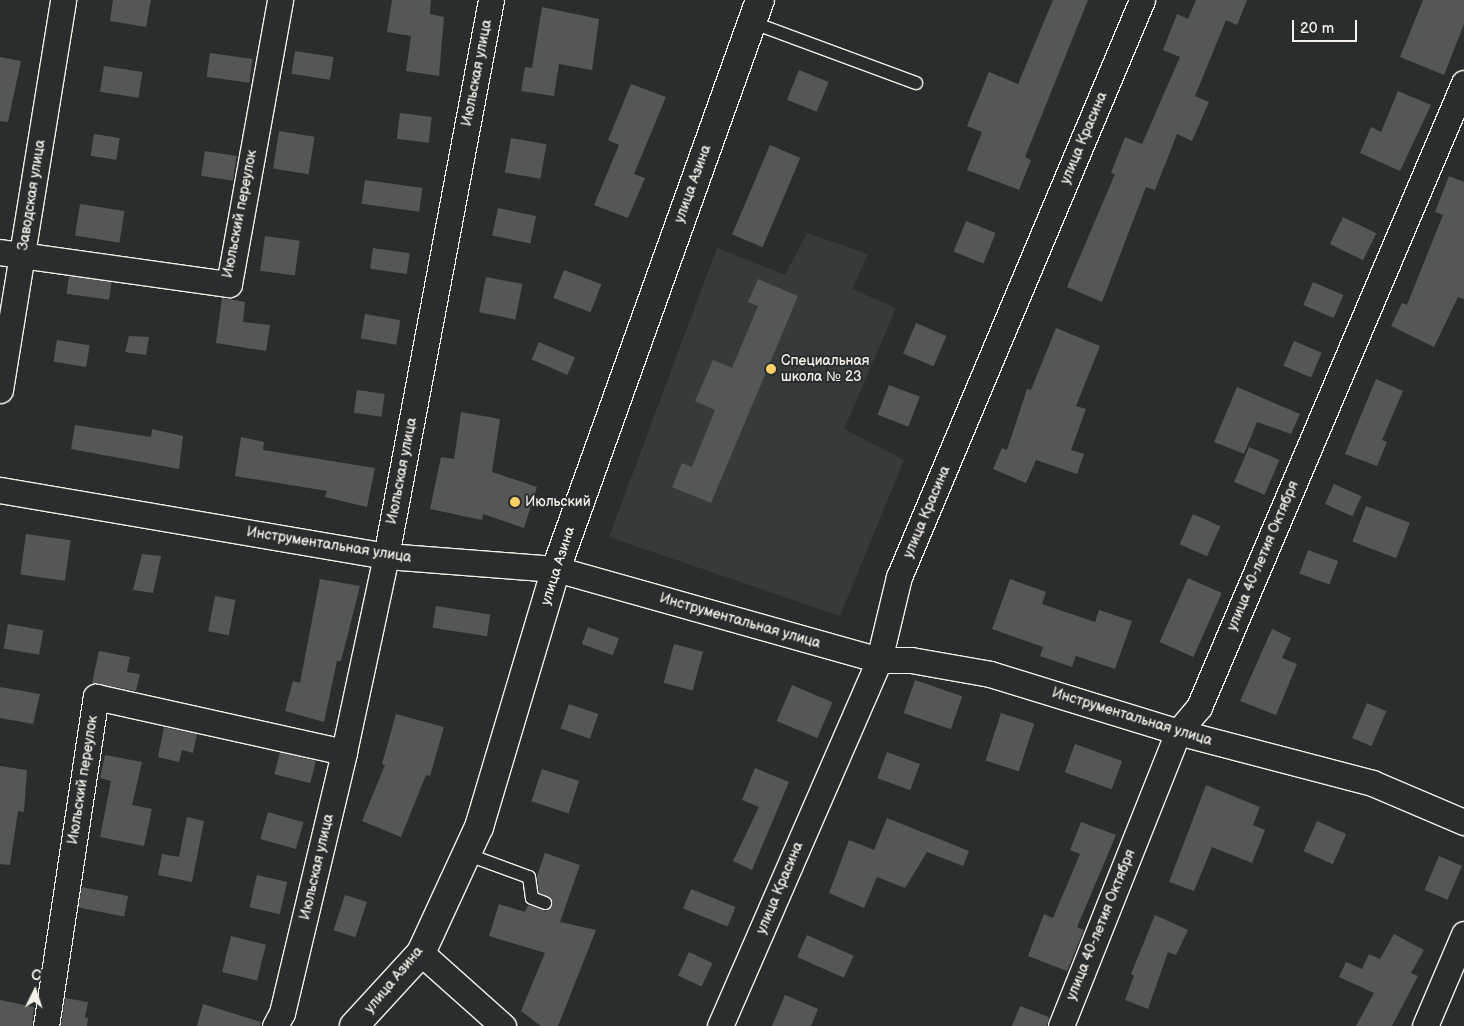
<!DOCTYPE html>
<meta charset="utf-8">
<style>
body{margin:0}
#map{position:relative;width:1464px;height:1026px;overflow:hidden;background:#2a2d2e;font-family:"Balsamiq Sans",sans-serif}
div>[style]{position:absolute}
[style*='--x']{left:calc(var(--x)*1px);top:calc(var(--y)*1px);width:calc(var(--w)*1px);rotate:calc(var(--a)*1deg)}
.built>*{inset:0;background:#373a3a}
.building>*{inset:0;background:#555756;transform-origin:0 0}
.roads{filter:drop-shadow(1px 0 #f4f1e8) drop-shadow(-1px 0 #f4f1e8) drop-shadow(0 1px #f4f1e8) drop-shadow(0 -1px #f4f1e8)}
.lane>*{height:12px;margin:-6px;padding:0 6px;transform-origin:6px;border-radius:6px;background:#2a2d2e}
.street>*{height:25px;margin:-12.5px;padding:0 12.5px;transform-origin:12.5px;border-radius:12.5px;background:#2a2d2e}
.primary>*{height:28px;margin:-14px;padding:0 14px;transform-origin:14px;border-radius:14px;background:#2a2d2e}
.dots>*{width:14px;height:14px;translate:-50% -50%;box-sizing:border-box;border:2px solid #2a2d2e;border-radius:50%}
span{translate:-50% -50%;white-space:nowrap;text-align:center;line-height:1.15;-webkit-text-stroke:4px #2a2d2e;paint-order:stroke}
.street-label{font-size:14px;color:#f4f1e8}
.poi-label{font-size:14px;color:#f4f1e8}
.left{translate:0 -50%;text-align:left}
.north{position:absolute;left:10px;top:966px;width:50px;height:50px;-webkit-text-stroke:4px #2a2d2e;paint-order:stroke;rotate:4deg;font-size:14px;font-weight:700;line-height:20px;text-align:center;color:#f4f1e8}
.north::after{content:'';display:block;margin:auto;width:18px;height:22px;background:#f4f1e8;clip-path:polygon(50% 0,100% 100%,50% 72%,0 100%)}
.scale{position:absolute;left:1292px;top:20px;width:65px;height:22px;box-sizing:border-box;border:2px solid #f4f1e8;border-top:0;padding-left:6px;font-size:15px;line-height:18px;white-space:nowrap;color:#f4f1e8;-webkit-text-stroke:4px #2a2d2e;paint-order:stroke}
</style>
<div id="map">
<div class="built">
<div style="clip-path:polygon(807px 233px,868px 254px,852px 289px,896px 308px,844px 429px,904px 460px,840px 616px,609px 537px,717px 248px,785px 275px)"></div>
</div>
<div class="building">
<div style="clip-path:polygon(113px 0,151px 0,146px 27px,110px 21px)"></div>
<div style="clip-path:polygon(392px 0,431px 0,430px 14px,444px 17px,439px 76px,406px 71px,411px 36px,387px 32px)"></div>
<div style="clip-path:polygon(1053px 0,1088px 0,1025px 157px,1031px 160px,1019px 190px,967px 170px,982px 132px,967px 126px,989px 72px,1018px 84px)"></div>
<div style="clip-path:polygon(1196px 0,1247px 0,1237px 25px,1226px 20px,1195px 96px,1209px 102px,1192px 141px,1177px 134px,1155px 190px,1146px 187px,1102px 302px,1067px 287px,1115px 174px,1111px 173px,1125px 137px,1142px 144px,1180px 57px,1163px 50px,1177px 14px,1188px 19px)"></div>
<div style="clip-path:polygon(1423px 0,1464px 0,1464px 24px,1444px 75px,1400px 57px)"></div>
<div style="clip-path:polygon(542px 7px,599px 19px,592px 70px,559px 64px,554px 96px,521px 91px,525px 67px,532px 68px)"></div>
<div style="left:295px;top:51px;width:39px;height:23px;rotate:9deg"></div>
<div style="left:210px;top:53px;width:43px;height:24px;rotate:8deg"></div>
<div style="clip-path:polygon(0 57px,21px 61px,8px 122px,0 121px)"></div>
<div style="left:104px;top:66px;width:39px;height:26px;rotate:9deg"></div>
<div style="left:799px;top:70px;width:32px;height:32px;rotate:22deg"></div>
<div style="clip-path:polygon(631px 84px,666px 97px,634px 174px,645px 178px,628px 218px,594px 205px,619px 145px,608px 140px)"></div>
<div style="clip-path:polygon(1398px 91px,1431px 105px,1400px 171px,1360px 153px,1371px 127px,1381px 132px)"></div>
<div style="left:400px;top:113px;width:32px;height:26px;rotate:7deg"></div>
<div style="left:279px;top:131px;width:36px;height:38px;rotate:9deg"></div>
<div style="left:94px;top:134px;width:26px;height:22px;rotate:9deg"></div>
<div style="left:511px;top:138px;width:36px;height:35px;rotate:10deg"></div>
<div style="left:770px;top:145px;width:33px;height:97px;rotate:23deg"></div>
<div style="left:205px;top:151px;width:32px;height:25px;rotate:9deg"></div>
<div style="clip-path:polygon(1449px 176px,1464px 182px,1464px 299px,1458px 297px,1434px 347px,1391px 326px,1402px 303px,1407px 305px,1443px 215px,1435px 212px)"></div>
<div style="left:365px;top:180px;width:58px;height:24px;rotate:8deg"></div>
<div style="left:80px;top:204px;width:45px;height:32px;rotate:9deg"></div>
<div style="left:498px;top:208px;width:39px;height:28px;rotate:12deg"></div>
<div style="left:1343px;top:217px;width:37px;height:30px;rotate:26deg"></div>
<div style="left:966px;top:221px;width:32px;height:33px;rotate:22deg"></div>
<div style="left:265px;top:236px;width:35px;height:35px;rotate:8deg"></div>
<div style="left:373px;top:248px;width:37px;height:21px;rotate:8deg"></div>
<div style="left:564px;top:270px;width:40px;height:30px;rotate:21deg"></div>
<div style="left:69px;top:276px;width:43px;height:18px;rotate:8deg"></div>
<div style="left:486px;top:277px;width:37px;height:36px;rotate:11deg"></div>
<div style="clip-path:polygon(758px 279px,798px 296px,711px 503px,672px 487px,682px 463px,692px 467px,715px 410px,695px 401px,713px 360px,732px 368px,758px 306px,748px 302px)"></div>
<div style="left:1313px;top:282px;width:33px;height:25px;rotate:23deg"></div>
<div style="clip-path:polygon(222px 298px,245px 302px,243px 322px,270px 325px,266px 351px,216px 343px)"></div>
<div style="left:365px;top:314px;width:36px;height:25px;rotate:10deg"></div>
<div style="left:916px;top:323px;width:33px;height:33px;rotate:23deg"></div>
<div style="clip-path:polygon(1056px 328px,1100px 346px,1076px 406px,1086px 409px,1071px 450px,1084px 454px,1077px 474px,1036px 460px,1026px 483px,993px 469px,1002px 448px,1007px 450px,1027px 389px,1031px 390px)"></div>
<div style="clip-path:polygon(129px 336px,149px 337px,146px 355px,125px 352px)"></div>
<div style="left:57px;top:340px;width:33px;height:22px;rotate:9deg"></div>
<div style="left:1294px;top:341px;width:30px;height:27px;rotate:23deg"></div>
<div style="left:539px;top:342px;width:39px;height:19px;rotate:23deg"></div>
<div style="clip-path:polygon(1376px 379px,1403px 391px,1382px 440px,1387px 442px,1377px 466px,1345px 454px)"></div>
<div style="left:889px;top:385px;width:33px;height:32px;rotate:21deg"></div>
<div style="clip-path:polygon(1237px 387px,1300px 414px,1291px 434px,1257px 422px,1244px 454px,1214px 442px)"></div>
<div style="left:357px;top:390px;width:28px;height:23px;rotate:8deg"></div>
<div style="clip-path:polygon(461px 412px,500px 419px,492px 472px,537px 487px,524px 528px,483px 514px,482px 520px,430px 509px,441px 457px,454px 459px)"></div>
<div style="clip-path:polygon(75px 425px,151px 437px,152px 429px,183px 436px,179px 469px,71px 449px)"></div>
<div style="clip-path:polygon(241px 437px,264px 442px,263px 450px,375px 468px,367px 507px,325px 497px,327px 491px,235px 476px)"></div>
<div style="left:1249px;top:447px;width:33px;height:38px;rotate:23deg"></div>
<div style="left:1334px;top:484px;width:30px;height:22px;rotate:24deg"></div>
<div style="left:1366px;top:506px;width:47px;height:38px;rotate:21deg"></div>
<div style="left:1193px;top:514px;width:30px;height:33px;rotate:24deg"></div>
<div style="left:26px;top:534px;width:45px;height:41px;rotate:8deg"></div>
<div style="left:1308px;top:550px;width:32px;height:25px;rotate:20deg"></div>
<div style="clip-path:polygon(142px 554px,161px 556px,153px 593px,133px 590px)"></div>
<div style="left:1188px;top:578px;width:37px;height:70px;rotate:24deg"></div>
<div style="clip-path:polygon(320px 579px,360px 586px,341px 661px,337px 661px,324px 722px,285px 711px,293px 681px,300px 683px)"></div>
<div style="clip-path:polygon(1010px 579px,1046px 592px,1042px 604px,1095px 622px,1099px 610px,1132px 621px,1115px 669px,1076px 656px,1072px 667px,1040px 656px,1043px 647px,992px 629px)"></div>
<div style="left:215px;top:596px;width:21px;height:36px;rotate:11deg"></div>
<div style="left:436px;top:606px;width:55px;height:22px;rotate:9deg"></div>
<div style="left:8px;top:624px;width:36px;height:25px;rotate:10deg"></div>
<div style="left:588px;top:627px;width:33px;height:18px;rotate:20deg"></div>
<div style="clip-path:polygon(1272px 629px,1291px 638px,1282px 658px,1297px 664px,1276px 715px,1240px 701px)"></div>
<div style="left:674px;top:644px;width:30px;height:40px;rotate:15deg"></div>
<div style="clip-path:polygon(99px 651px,130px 657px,127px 672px,140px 674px,136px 691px,92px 683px)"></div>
<div style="left:915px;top:680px;width:50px;height:35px;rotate:19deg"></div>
<div style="left:792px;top:685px;width:44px;height:39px;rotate:23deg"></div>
<div style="clip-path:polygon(0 687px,40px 694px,33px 724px,0 718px)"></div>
<div style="left:1367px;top:703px;width:21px;height:38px;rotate:23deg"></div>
<div style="left:569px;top:704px;width:31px;height:26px;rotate:19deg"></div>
<div style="left:1001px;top:713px;width:35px;height:50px;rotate:18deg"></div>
<div style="clip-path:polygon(396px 714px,444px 727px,430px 776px,426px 775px,401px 837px,362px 821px,385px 765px,382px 764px)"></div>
<div style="clip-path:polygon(164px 727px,197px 734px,193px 753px,182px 750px,179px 762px,158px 757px)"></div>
<div style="left:1075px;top:744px;width:50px;height:30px;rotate:20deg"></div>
<div style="left:280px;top:752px;width:37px;height:23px;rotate:14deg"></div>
<div style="left:887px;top:752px;width:35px;height:28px;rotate:20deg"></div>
<div style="clip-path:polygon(105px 755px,142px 762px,132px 805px,152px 809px,144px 846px,100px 837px,111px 781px,100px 778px)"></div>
<div style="clip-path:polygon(0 766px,27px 770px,24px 812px,18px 811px,10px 865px,0 864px)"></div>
<div style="clip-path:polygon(755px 768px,789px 782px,752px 870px,733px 861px,759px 807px,742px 800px)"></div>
<div style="left:542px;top:769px;width:39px;height:34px;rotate:18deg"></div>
<div style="clip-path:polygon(1206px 785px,1260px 807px,1253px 825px,1265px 830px,1252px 863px,1212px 847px,1194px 891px,1169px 882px)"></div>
<div style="left:268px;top:812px;width:37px;height:28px;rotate:16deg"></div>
<div style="clip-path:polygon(187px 817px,204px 821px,192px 882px,158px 875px,162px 854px,179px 857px)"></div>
<div style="clip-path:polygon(887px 818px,969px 851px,963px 866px,927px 852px,905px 888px,877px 877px,864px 908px,829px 893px,849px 840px,874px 850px)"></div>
<div style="left:1317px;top:821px;width:32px;height:33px;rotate:24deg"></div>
<div style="clip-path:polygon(1081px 822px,1116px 835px,1077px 927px,1084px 930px,1067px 971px,1028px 956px,1044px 914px,1053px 918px,1080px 854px,1070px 850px)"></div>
<div style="clip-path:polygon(545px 853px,580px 865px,560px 922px,596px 930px,558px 1026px,541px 1026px,521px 1011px,545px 953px,489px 936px,499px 904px,525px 912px,528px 905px,546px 911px,552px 906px,551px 898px,539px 892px,537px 876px)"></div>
<div style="left:1439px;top:856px;width:25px;height:37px;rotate:23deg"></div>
<div style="left:257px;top:875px;width:31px;height:33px;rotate:13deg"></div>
<div style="left:82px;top:887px;width:47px;height:21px;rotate:11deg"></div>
<div style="left:691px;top:889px;width:48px;height:21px;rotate:22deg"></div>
<div style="left:345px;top:895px;width:23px;height:37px;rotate:18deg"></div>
<div style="clip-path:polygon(1155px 915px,1188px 930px,1176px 955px,1168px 952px,1148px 1009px,1125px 1000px,1134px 976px,1131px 974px)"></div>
<div style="clip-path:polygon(1394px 934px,1424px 950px,1411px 973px,1418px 976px,1392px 1026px,1356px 1026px,1374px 993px,1339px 977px,1346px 962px,1362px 969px,1369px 954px,1380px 959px)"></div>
<div style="left:807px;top:935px;width:51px;height:24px;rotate:24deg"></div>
<div style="left:231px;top:936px;width:36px;height:37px;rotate:14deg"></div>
<div style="left:689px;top:952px;width:26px;height:26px;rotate:25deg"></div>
<div style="clip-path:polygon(785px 995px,818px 1009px,811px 1026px,772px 1026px)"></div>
<div style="clip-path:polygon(65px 998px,88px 1002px,85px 1017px,88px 1018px,87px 1026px,61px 1026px)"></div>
<div style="clip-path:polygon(0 1000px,34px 1007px,32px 1026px,0 1026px)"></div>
<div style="clip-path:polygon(203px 1004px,261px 1022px,260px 1026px,197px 1026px)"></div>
<div style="clip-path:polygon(1020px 1006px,1049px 1017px,1047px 1026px,1012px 1026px)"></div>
</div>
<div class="roads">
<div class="lane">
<div style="--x:751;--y:22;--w:176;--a:20.3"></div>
<div style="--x:466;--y:854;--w:67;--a:20.1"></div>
<div style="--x:529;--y:877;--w:21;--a:82"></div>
<div style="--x:532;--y:898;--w:14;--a:21"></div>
</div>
<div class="street">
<div style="--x:0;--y:252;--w:231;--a:8"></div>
<div style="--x:229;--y:284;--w:289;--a:-79.8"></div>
<div style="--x:0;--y:390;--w:395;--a:-80.8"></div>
<div style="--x:0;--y:490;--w:392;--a:9.7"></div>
<div style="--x:386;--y:556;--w:170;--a:4.4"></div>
<div style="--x:556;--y:569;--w:336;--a:15.7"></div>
<div style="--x:879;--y:660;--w:32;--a:0"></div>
<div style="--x:911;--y:660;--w:80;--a:10"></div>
<div style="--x:990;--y:674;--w:197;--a:17.1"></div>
<div style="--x:1178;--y:732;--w:201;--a:14.7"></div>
<div style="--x:1372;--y:783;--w:100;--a:23"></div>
<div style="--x:421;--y:953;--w:110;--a:41.7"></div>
<div style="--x:46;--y:1026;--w:333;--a:-81.4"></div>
<div style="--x:96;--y:697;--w:254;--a:12.5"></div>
<div style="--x:275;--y:1026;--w:15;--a:-62"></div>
<div style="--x:282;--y:1013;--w:268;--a:-76.6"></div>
<div style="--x:344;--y:752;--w:200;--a:-77.9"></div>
<div style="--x:386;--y:556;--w:566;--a:-79.31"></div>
<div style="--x:720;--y:1026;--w:399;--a:-66.5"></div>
<div style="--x:879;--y:660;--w:85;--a:-76.5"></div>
<div style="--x:899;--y:577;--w:626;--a:-67.16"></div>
<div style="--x:1061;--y:1026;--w:316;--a:-68.3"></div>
<div style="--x:1178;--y:732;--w:33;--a:-50"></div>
<div style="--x:1199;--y:707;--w:678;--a:-66.99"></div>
<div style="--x:1425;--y:1026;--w:100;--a:-67"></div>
</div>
<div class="primary">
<div style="--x:354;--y:1026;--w:99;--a:-47.5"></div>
<div style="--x:421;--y:953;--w:139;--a:-65.3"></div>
<div style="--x:479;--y:827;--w:269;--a:-73.4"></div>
<div style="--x:556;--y:569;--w:604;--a:-70.28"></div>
</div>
</div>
<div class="dots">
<div style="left:771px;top:369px;background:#ffd166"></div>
<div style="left:515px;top:502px;background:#ffd166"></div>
</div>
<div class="street-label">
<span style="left:477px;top:73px;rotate:-79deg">Июльская улица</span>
<span style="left:1084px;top:138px;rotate:-67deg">улица Красина</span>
<span style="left:693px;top:184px;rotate:-70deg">улица Азина</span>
<span style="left:32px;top:195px;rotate:-81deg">Заводская улица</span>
<span style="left:240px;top:214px;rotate:-79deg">Июльский переулок</span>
<span style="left:402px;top:471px;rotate:-79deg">Июльская улица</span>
<span style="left:927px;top:512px;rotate:-67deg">улица Красина</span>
<span style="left:329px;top:545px;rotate:9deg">Инструментальная улица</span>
<span style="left:1263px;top:556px;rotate:-67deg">улица 40-летия Октября</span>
<span style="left:558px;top:566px;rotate:-72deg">улица Азина</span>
<span style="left:740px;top:621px;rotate:16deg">Инструментальная улица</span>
<span style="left:1132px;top:717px;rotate:17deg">Инструментальная улица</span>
<span style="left:83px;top:780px;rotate:-81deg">Июльский переулок</span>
<span style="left:317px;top:867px;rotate:-77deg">Июльская улица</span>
<span style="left:780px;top:888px;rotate:-67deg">улица Красина</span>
<span style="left:1101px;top:925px;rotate:-68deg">улица 40-летия Октября</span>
<span style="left:394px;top:980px;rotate:-50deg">улица Азина</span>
</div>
<div class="poi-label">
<span class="left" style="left:781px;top:369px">Специальная<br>школа № 23</span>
<span class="left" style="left:525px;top:502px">Июльский</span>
</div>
<div class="north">С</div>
<div class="scale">20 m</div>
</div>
